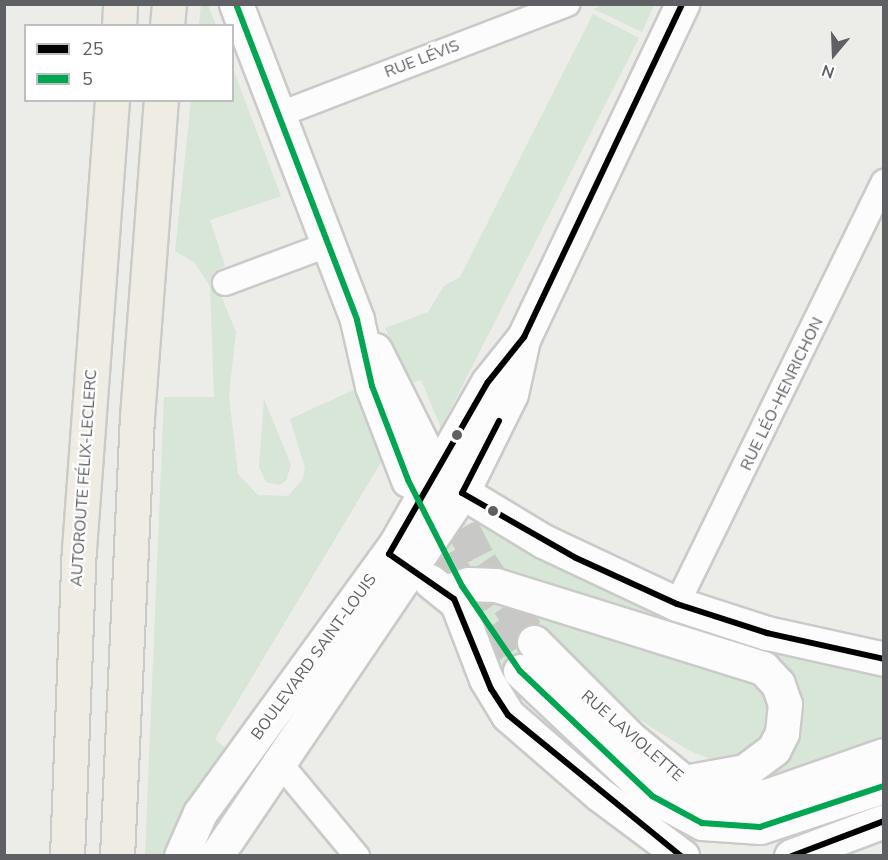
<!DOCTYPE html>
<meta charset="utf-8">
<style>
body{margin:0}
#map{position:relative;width:888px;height:860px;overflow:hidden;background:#ecece8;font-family:"Nunito Sans",sans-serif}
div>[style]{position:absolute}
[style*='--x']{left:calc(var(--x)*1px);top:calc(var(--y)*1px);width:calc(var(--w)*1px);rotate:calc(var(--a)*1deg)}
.green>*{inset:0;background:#d7e6d7}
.secondary-tunnel>*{height:33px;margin-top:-16.5px;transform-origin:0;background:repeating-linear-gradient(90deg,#c8c9c7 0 33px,transparent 0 49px)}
.roads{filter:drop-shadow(2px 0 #cacac9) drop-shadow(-2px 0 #cacac9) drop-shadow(0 2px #cacac9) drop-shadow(0 -2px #cacac9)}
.street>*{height:24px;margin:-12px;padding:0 12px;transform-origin:12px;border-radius:12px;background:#fcfcfc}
.secondary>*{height:33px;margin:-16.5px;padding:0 16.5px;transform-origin:16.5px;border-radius:16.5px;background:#fcfcfc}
.highway>*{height:33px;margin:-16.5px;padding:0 16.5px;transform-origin:16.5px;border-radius:16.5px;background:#eeece3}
.bus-1>*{height:6px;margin:-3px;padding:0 3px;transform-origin:3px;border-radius:3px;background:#000}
.bus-2>*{height:6px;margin:-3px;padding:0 3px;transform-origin:3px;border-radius:3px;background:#00a651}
.dots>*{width:16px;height:16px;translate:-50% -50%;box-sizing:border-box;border:3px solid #fff;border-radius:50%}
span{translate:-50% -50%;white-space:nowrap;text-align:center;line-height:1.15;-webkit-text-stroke:4.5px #fff;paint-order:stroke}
.street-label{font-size:16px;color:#5e6064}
.frame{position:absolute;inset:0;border:6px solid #5e6064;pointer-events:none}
.legend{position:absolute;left:24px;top:24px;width:210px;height:78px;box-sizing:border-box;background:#fff;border:2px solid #bfbfc1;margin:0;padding:8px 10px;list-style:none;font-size:18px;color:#5e6064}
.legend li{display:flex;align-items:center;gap:12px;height:30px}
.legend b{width:30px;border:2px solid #bfbfc1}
.north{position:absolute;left:804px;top:24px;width:60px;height:60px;-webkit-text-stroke:4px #fff;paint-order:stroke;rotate:199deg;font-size:16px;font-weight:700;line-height:24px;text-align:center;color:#5e6064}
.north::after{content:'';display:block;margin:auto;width:21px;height:27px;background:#5e6064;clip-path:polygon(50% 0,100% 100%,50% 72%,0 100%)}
</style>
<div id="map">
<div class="green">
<div style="clip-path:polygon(201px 5px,208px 5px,216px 25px,199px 25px)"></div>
<div style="clip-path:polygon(603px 5px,603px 4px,654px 5px,642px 32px,594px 9px)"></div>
<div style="clip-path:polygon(593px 14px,639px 38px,441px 428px,421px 380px,411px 383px,385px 328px,428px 312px,444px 286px,460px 277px)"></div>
<div style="clip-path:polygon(233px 69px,281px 196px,210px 220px,225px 266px,212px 273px,236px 332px,229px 395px,238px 474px,258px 495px,288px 496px,303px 479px,305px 468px,290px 419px,358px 388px,383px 459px,215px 739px,227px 750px,174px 827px,166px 855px,145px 856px,164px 397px,214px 397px,210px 286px,194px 262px,175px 251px,191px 101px,232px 100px)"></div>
<div style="clip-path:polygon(264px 399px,291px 465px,286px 481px,279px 485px,266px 482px,259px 467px)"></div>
<div style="clip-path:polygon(476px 521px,638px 605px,708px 631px,505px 573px,439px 563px,462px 525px)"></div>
<div style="clip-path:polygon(487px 599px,729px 666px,765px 687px,772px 727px,743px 758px,715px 761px,688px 750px,624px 710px,543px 625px,520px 671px,506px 677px,482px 614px)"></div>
<div style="clip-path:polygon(755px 646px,883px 673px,883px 741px,768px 780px,765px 776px,796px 745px,800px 712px,764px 652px)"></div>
</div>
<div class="secondary-tunnel">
<div style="--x:440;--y:484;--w:89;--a:62.6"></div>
<div style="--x:481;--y:563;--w:95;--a:56.1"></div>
<div style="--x:423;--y:511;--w:85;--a:62.5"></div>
<div style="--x:462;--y:586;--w:103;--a:55.7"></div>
</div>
<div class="roads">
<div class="street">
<div style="--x:278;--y:115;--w:310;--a:-21"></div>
<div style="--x:225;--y:283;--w:109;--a:-20.4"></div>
<div style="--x:677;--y:604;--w:470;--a:-63.9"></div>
<div style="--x:278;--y:761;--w:124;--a:50.3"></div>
</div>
<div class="secondary">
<div style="--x:236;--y:4;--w:338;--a:69"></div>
<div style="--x:357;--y:320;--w:68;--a:77.2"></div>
<div style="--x:372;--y:386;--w:101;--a:69"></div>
<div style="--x:375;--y:350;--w:112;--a:63.4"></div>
<div style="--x:444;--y:481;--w:116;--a:31.2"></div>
<div style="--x:543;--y:541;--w:148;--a:25.2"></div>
<div style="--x:677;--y:604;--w:95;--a:17.9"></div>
<div style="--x:767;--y:633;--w:120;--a:12.5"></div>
<div style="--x:430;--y:581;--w:35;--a:39"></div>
<div style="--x:457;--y:603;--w:81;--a:69.1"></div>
<div style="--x:486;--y:679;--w:42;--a:58.6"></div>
<div style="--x:508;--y:715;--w:121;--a:41"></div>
<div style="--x:599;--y:794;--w:104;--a:36.8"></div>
<div style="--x:448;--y:591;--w:21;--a:-19"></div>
<div style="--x:468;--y:584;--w:28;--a:2"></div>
<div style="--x:496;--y:585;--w:280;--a:17.3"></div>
<div style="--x:763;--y:668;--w:22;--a:47"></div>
<div style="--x:778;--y:684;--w:21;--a:71"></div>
<div style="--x:785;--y:704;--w:29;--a:96"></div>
<div style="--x:782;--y:733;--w:18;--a:117"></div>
<div style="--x:774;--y:749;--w:36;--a:143"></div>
<div style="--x:745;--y:771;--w:62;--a:169.8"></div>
<div style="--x:534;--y:642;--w:136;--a:45"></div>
<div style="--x:630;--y:738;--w:70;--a:39.2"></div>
<div style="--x:684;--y:782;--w:34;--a:27"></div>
<div style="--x:714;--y:797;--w:52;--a:-1.1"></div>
<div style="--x:766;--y:796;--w:125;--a:-19.2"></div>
<div style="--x:520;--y:671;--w:182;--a:43.4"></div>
<div style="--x:652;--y:796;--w:57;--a:28.4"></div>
<div style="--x:702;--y:823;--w:58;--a:3.9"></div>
<div style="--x:760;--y:827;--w:131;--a:-18.3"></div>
<div style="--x:181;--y:856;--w:47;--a:-66.2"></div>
<div style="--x:200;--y:813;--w:331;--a:-54"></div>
<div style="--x:395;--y:545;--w:188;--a:-60.3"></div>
<div style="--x:488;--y:382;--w:58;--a:-51.3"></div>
<div style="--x:524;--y:337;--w:369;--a:-64.6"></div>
<div style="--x:216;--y:856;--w:439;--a:-55.9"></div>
<div style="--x:462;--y:493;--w:110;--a:-63.7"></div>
<div style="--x:511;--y:394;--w:51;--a:-77.6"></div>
<div style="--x:791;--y:856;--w:99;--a:-20.6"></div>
</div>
<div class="highway">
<div style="--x:119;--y:26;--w:22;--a:-87"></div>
<div style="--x:167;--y:26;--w:22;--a:-85"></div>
<div style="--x:67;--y:856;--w:307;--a:-87.8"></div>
<div style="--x:79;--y:549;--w:450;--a:-85.8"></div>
<div style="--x:117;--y:856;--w:439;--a:-87.4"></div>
<div style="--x:137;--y:417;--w:318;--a:-85.7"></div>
</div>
</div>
<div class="bus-1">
<div style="--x:499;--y:421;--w:81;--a:117.2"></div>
<div style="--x:462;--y:493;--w:131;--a:29.7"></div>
<div style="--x:576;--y:558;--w:111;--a:24.5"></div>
<div style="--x:677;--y:604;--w:95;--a:17.9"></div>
<div style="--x:767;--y:633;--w:120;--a:12.5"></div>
<div style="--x:681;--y:856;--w:223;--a:-140.8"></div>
<div style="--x:508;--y:715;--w:31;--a:-123"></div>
<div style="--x:491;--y:689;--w:97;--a:-112.3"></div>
<div style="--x:454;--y:599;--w:79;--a:-145.3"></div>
<div style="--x:389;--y:554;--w:198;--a:-60.1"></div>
<div style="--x:488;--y:382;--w:58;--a:-51.3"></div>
<div style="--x:524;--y:337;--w:369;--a:-64.6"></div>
<div style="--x:792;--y:856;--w:98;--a:-20.8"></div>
</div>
<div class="bus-2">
<div style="--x:236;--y:4;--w:338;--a:69"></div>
<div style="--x:357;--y:320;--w:68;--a:77.2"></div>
<div style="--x:372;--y:386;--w:101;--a:69"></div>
<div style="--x:408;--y:480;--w:119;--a:63"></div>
<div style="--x:462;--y:586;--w:103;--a:55.7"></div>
<div style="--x:520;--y:671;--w:182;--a:43.4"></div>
<div style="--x:652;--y:796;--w:57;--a:28.4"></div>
<div style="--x:702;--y:823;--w:58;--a:3.9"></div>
<div style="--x:760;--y:827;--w:131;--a:-18.3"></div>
</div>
<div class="dots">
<div style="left:457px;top:435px;background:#5e6064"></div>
<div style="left:493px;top:511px;background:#5e6064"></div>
</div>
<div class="street-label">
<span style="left:422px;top:59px;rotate:-21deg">RUE LÉVIS</span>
<span style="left:782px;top:394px;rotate:-64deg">RUE LÉO-HENRICHON</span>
<span style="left:84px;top:478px;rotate:-86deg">AUTOROUTE FÉLIX-LECLERC</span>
<span style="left:314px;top:657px;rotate:-54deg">BOULEVARD SAINT-LOUIS</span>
<span style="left:632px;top:736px;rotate:41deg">RUE LAVIOLETTE</span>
</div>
<div class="frame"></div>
<ul class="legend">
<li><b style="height:8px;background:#000"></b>25</li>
<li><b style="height:8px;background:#00a651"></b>5</li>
</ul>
<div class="north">N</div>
</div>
